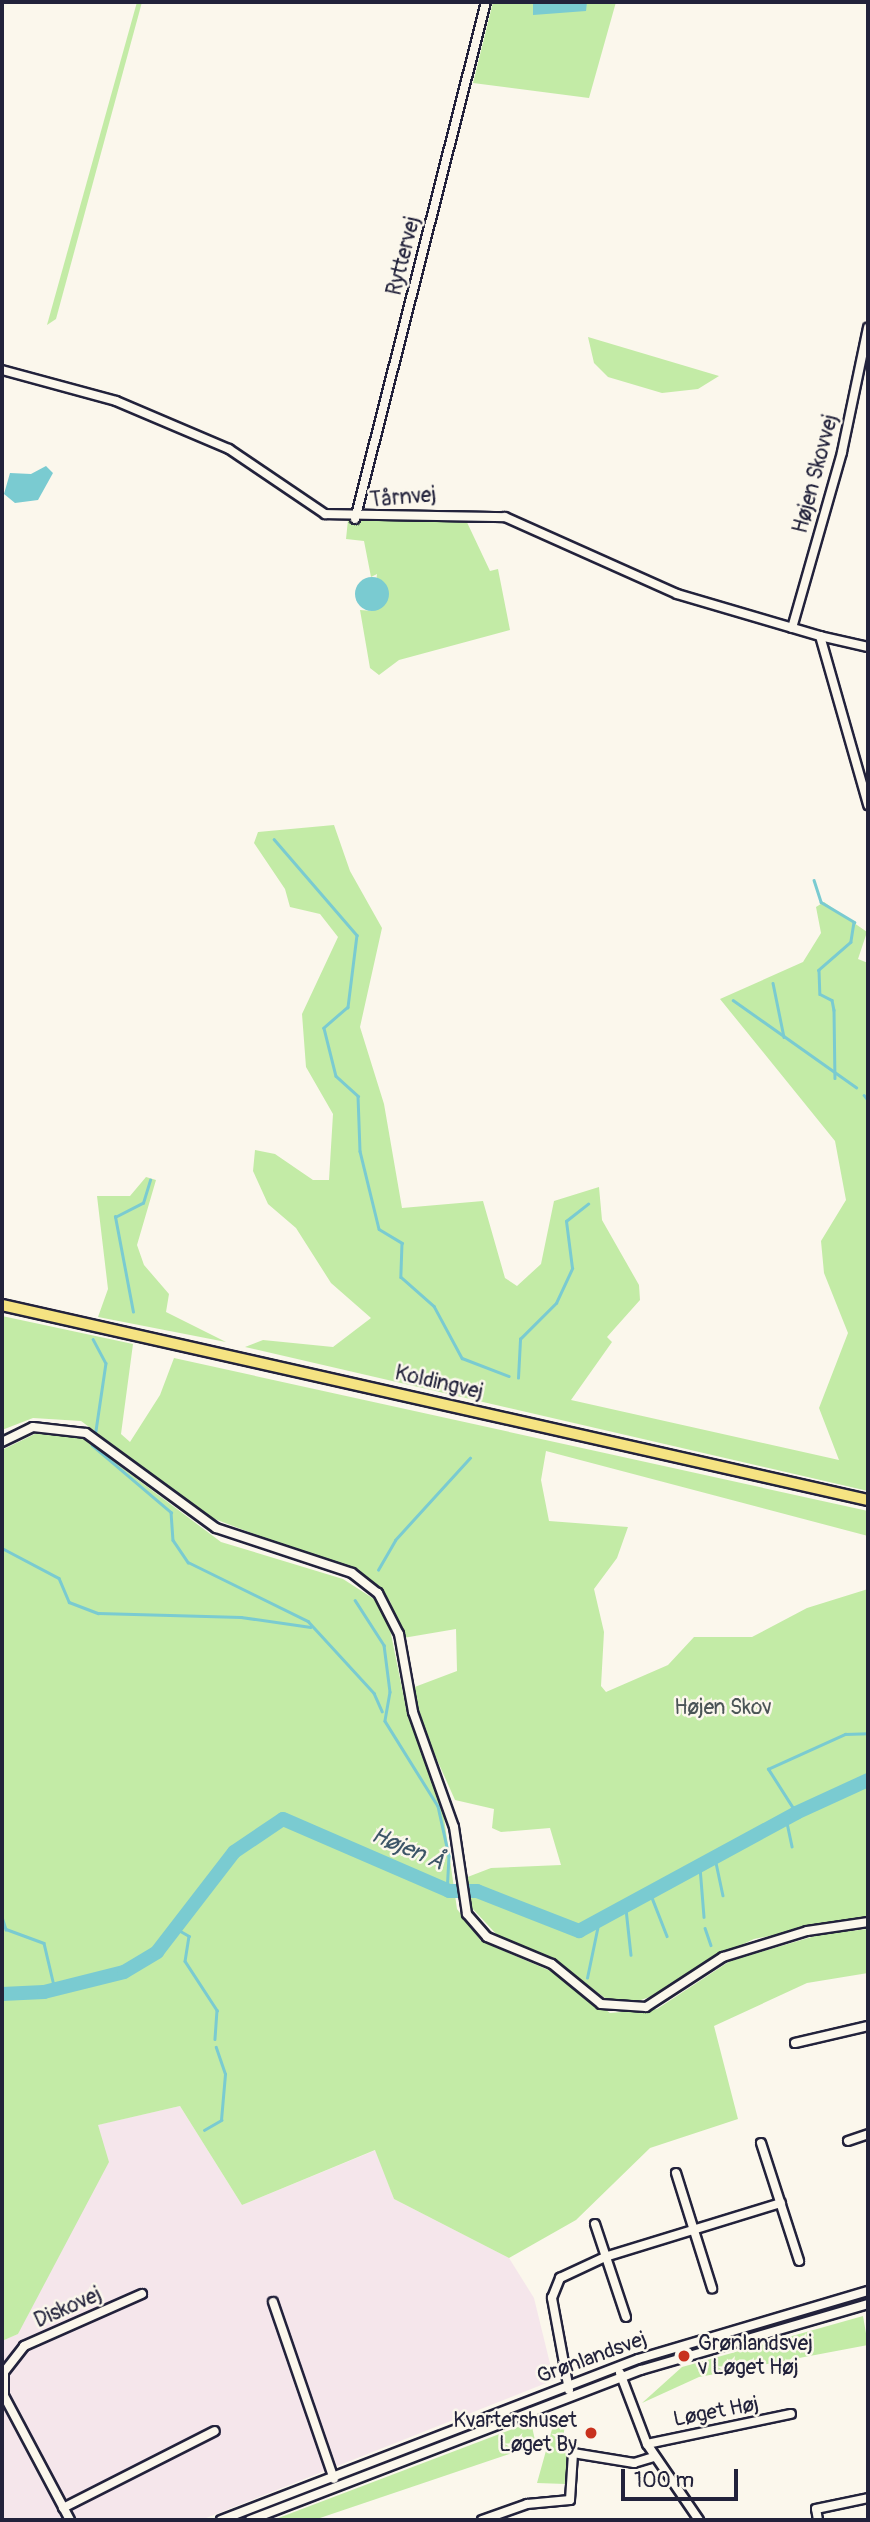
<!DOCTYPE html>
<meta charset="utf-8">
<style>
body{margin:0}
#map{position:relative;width:870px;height:2522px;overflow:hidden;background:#fbf7ec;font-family:Pangolin,sans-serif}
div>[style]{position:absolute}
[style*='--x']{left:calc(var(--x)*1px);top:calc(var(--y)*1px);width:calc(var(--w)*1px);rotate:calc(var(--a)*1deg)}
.built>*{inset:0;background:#f5e6eb}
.green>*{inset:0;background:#c3eba6}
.water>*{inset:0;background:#7acbd1}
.round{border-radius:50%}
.stream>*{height:2.5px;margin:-1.25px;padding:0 1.25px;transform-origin:1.25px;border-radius:1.25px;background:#7acbd1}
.river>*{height:14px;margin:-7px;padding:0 7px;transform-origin:7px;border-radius:7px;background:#7acbd1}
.roads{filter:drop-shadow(2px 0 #22223b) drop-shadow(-2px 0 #22223b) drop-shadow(0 2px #22223b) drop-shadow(0 -2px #22223b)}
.minor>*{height:8px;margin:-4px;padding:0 4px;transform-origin:4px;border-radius:4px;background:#fbf7ec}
.major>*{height:10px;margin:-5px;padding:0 5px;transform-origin:5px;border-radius:5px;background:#f5e382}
.dots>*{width:19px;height:19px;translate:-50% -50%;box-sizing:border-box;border:4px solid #fbf7ec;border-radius:50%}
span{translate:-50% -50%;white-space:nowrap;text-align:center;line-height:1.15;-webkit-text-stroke:5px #fbf7ec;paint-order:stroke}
.street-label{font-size:21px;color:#22223b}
.park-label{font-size:21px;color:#4a5456}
.poi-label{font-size:21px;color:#22223b}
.left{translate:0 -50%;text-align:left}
.right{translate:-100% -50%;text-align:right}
.water-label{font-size:23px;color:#3c5568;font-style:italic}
.frame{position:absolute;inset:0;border:4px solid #22223b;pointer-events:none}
.scale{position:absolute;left:621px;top:2469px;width:117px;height:32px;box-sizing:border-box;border:4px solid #22223b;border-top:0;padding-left:9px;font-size:21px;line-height:24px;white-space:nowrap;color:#22223b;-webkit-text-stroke:5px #fbf7ec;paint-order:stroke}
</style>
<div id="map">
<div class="built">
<div style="clip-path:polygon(180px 2106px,242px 2205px,376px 2150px,394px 2199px,509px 2258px,534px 2298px,554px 2380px,201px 2520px,2px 2520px,2px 2341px,18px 2334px,97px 2125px)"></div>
</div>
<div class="green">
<div style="clip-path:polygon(137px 2px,142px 2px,56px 319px,47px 325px)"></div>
<div style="clip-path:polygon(493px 2px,616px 2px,589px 98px,473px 83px)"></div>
<div style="clip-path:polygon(588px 337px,719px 376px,698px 389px,662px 393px,608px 377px,594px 363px)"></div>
<div style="clip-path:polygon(464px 516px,490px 571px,498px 569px,510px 630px,399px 660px,379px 675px,370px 668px,360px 610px,373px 611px,377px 574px,371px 577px,364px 541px,346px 539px,348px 520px)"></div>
<div style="clip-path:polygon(334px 825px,350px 871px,382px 928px,360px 1027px,384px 1104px,402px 1208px,483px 1201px,505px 1278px,517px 1286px,541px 1264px,554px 1201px,599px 1187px,602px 1220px,639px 1285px,640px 1300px,607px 1337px,612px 1342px,571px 1400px,839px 1460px,819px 1408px,848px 1333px,824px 1273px,821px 1241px,846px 1200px,835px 1141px,720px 999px,803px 962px,821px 933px,816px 907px,824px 902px,867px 932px,858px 959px,868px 963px,868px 1491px,245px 1347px,263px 1340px,333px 1347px,371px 1318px,331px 1283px,296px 1228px,268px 1204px,253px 1171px,255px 1150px,275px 1154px,313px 1180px,329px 1180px,333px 1114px,306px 1067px,302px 1014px,338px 937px,320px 914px,290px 907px,285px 889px,254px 843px,258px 832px)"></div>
<div style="clip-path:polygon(146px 1177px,156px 1180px,137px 1245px,144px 1265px,169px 1294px,166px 1312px,226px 1342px,98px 1317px,108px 1289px,97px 1196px,130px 1196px)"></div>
<div style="clip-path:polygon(2px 1316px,133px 1344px,121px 1434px,130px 1442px,160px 1395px,174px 1358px,868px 1511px,868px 1536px,546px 1451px,541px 1480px,549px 1521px,628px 1527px,617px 1558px,594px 1589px,604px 1632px,601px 1686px,606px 1692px,668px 1665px,694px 1637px,752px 1637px,807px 1608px,868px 1589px,868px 1916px,754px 1939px,709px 1960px,667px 1991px,635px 2002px,605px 1998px,556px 1961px,499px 1937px,470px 1906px,465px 1878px,491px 1868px,561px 1865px,550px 1828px,501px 1832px,492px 1828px,494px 1809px,455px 1800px,430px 1744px,412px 1688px,457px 1671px,456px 1629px,403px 1638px,390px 1601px,369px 1578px,212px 1518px,81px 1421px,33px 1418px,2px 1430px)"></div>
<div style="clip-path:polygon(43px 1430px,81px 1437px,221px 1542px,343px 1579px,374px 1599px,389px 1624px,407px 1713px,442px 1804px,457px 1909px,481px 1941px,553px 1972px,610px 2013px,657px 2009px,730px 1961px,822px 1934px,868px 1929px,868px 1973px,807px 1983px,714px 2026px,738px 2119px,650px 2148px,576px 2220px,509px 2258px,394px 2199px,375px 2150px,242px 2205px,180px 2106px,98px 2125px,109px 2162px,18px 2334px,2px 2341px,2px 1450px)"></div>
<div style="clip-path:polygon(863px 2316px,868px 2345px,699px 2377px,642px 2403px,682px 2367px)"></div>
<div style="clip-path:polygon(531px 2422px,536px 2445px,314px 2520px,273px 2520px)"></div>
<div style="clip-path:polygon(554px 2422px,565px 2423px,563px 2440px,568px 2441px,566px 2484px,537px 2483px)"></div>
</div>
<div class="water">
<div style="clip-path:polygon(533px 2px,587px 2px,586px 11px,533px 15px)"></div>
<div style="clip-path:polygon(46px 466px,53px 473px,38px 500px,15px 503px,4px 494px,10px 473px,31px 474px)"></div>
<div class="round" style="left:355px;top:577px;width:34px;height:34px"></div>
</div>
<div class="stream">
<div style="--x:274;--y:839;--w:127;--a:49.2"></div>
<div style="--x:357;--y:935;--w:73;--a:97.1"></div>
<div style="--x:348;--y:1007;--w:32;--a:139"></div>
<div style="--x:324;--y:1028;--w:49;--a:76"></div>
<div style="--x:336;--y:1076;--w:30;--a:42"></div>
<div style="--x:358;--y:1096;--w:55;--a:87.9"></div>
<div style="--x:360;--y:1151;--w:80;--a:76.3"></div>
<div style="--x:379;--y:1229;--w:27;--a:31"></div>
<div style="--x:402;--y:1243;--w:34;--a:92"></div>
<div style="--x:401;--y:1277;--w:44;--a:41.3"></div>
<div style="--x:434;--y:1306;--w:59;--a:61.7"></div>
<div style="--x:462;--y:1358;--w:50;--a:21"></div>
<div style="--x:814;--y:880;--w:23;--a:72"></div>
<div style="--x:821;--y:902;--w:39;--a:31"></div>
<div style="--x:854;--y:922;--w:20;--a:99"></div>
<div style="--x:851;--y:942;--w:43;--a:138.8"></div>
<div style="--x:819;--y:970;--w:24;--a:88"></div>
<div style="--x:820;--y:994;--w:13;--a:27"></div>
<div style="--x:832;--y:1000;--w:10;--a:79"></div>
<div style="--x:834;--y:1010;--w:68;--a:89.2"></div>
<div style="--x:773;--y:983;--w:55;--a:78.5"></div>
<div style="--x:733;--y:1000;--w:151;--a:35.3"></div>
<div style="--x:864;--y:1095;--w:6;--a:51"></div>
<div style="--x:133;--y:1312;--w:97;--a:-100.7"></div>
<div style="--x:115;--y:1217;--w:31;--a:-27"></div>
<div style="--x:143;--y:1203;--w:24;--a:-73"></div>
<div style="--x:93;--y:1339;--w:27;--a:62"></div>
<div style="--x:106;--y:1363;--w:69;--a:98.4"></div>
<div style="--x:518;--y:1378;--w:39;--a:-87"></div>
<div style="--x:520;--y:1339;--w:51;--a:-45"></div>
<div style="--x:556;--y:1303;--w:38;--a:-65"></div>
<div style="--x:572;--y:1268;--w:47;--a:-97.3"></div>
<div style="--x:566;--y:1221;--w:28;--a:-38"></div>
<div style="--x:92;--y:1445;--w:104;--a:40.3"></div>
<div style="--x:171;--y:1512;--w:28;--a:86"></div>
<div style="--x:173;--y:1540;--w:27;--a:56"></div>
<div style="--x:188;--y:1562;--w:134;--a:26.2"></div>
<div style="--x:308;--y:1621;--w:98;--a:47.5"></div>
<div style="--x:374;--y:1693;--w:20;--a:66"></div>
<div style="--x:2;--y:1548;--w:64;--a:27.8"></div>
<div style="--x:59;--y:1578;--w:26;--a:67"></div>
<div style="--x:69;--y:1602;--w:31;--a:21"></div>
<div style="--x:98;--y:1613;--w:143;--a:1.6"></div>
<div style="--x:241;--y:1617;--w:70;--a:8.2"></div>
<div style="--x:378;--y:1570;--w:34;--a:-60"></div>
<div style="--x:395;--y:1540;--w:111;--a:-47.6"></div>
<div style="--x:355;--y:1600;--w:54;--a:57.2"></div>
<div style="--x:384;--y:1645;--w:47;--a:82.7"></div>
<div style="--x:390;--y:1692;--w:29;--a:100"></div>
<div style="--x:385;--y:1721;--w:100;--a:58.1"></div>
<div style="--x:438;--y:1806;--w:51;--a:77.6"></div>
<div style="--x:449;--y:1856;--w:34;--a:93"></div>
<div style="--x:796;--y:1813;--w:52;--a:-122.5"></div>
<div style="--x:768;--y:1769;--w:85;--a:-24.4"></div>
<div style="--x:845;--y:1734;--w:23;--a:-2"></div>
<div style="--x:786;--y:1818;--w:29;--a:78"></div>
<div style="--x:715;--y:1858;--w:38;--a:78"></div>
<div style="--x:700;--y:1867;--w:50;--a:85.4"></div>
<div style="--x:651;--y:1895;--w:44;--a:68.7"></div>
<div style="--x:626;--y:1909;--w:46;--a:83.8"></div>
<div style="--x:2;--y:1917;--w:13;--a:72"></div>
<div style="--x:6;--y:1929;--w:40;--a:20.2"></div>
<div style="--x:44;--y:1943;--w:48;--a:76.8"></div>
<div style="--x:705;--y:1928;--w:18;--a:71"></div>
<div style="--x:177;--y:1929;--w:14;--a:30"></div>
<div style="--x:189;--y:1936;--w:25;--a:99"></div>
<div style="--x:185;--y:1961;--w:59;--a:56.9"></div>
<div style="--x:217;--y:2010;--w:29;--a:94"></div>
<div style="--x:587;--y:1978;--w:54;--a:-78.3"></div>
<div style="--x:204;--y:2130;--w:20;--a:-30"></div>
<div style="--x:221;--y:2120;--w:46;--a:-85"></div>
<div style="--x:225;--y:2074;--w:28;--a:-109"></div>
</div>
<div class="river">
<div style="--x:2;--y:1994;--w:42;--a:-2.7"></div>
<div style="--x:44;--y:1992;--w:82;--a:-14"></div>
<div style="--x:124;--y:1972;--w:39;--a:-31"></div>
<div style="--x:157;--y:1952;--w:126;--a:-52.4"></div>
<div style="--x:234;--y:1852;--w:59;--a:-34"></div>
<div style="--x:283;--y:1819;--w:181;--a:23.4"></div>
<div style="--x:449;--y:1891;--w:28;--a:0"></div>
<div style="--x:477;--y:1891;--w:110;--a:21.4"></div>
<div style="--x:579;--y:1931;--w:247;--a:-28.5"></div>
<div style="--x:796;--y:1813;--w:79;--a:-24.6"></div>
</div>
<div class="roads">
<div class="minor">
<div style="--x:2;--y:370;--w:118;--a:15.2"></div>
<div style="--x:116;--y:401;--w:123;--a:23"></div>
<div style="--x:229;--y:449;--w:116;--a:34.1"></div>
<div style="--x:325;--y:514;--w:180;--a:1"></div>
<div style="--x:505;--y:517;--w:188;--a:24.1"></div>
<div style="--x:677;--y:594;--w:149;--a:16.4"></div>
<div style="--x:355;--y:519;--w:533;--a:-75.78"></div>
<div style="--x:792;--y:628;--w:183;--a:-74.1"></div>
<div style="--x:842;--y:452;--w:127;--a:-78.2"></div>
<div style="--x:868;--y:647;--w:49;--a:-167.1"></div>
<div style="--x:820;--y:636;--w:176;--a:74.1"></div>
<div style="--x:2;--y:1442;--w:34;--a:-26"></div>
<div style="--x:33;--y:1427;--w:53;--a:6.5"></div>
<div style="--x:86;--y:1433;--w:161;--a:36.2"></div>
<div style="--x:216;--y:1528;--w:143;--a:18.3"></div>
<div style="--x:352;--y:1573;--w:33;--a:38"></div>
<div style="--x:378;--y:1593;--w:46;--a:62.9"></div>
<div style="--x:399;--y:1634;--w:79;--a:79.8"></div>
<div style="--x:413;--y:1712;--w:122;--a:70.4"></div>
<div style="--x:454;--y:1827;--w:88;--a:81.5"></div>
<div style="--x:467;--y:1914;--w:30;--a:49"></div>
<div style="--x:487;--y:1937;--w:70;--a:22.6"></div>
<div style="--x:552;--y:1964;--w:63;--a:39.2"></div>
<div style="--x:601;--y:2004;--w:45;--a:3.8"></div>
<div style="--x:646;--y:2007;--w:92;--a:-33"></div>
<div style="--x:723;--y:1957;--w:88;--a:-17.2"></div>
<div style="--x:807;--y:1931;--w:62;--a:-8.4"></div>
<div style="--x:795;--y:2043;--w:75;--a:-13.1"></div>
<div style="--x:848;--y:2141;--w:21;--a:-19"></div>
<div style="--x:761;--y:2143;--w:124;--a:72.1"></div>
<div style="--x:676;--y:2173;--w:121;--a:72.6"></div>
<div style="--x:595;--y:2224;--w:98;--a:71.6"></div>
<div style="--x:273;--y:2302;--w:187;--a:71"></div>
<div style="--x:620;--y:2373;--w:76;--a:69.2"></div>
<div style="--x:647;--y:2444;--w:92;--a:55.6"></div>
<div style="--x:569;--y:2390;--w:94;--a:-100.5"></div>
<div style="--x:552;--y:2298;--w:22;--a:-68"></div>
<div style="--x:560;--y:2278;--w:50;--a:-25"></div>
<div style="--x:605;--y:2257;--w:184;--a:-17.1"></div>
<div style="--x:647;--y:2444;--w:147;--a:-11.8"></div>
<div style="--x:63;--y:2508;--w:170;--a:-26.9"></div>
<div style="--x:70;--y:2520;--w:140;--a:-118"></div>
<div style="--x:4;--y:2396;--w:24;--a:-90"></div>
<div style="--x:4;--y:2372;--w:33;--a:-52"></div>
<div style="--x:24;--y:2346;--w:129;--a:-23.8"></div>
<div style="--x:221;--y:2520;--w:447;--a:-21.1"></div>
<div style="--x:638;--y:2359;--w:240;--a:-16.5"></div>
<div style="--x:250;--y:2520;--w:419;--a:-21"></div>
<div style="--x:641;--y:2370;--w:236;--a:-16.2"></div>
<div style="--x:482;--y:2520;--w:48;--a:-19.6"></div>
<div style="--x:527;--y:2504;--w:43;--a:-5.3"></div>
<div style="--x:570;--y:2500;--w:47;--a:-86.3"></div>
<div style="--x:573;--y:2453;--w:62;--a:9.3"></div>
<div style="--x:634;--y:2463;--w:21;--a:-17"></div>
<div style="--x:818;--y:2520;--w:11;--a:-100"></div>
<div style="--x:816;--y:2509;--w:53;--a:-11.9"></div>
</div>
<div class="major">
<div style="--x:2;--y:1305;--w:888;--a:12.69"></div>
</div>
</div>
<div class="dots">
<div style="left:684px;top:2356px;background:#c8321e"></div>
<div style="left:591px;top:2433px;background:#c8321e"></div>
</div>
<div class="street-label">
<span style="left:404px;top:256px;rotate:-76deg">Ryttervej</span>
<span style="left:816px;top:474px;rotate:-75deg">Højen Skovvej</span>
<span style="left:403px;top:498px;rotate:-5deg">Tårnvej</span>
<span style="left:439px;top:1383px;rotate:13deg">Koldingvej</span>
<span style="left:68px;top:2308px;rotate:-24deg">Diskovej</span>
<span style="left:592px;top:2358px;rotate:-20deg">Grønlandsvej</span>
<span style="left:716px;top:2412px;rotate:-11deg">Løget Høj</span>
</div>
<div class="park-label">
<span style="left:723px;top:1708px">Højen Skov</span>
</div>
<div class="poi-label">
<span class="left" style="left:698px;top:2356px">Grønlandsvej<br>v Løget Høj</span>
<span class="right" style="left:577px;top:2433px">Kvartershuset<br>Løget By</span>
</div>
<div class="water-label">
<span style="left:408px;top:1849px;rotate:23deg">Højen Å</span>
</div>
<div class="frame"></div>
<div class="scale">100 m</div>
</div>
